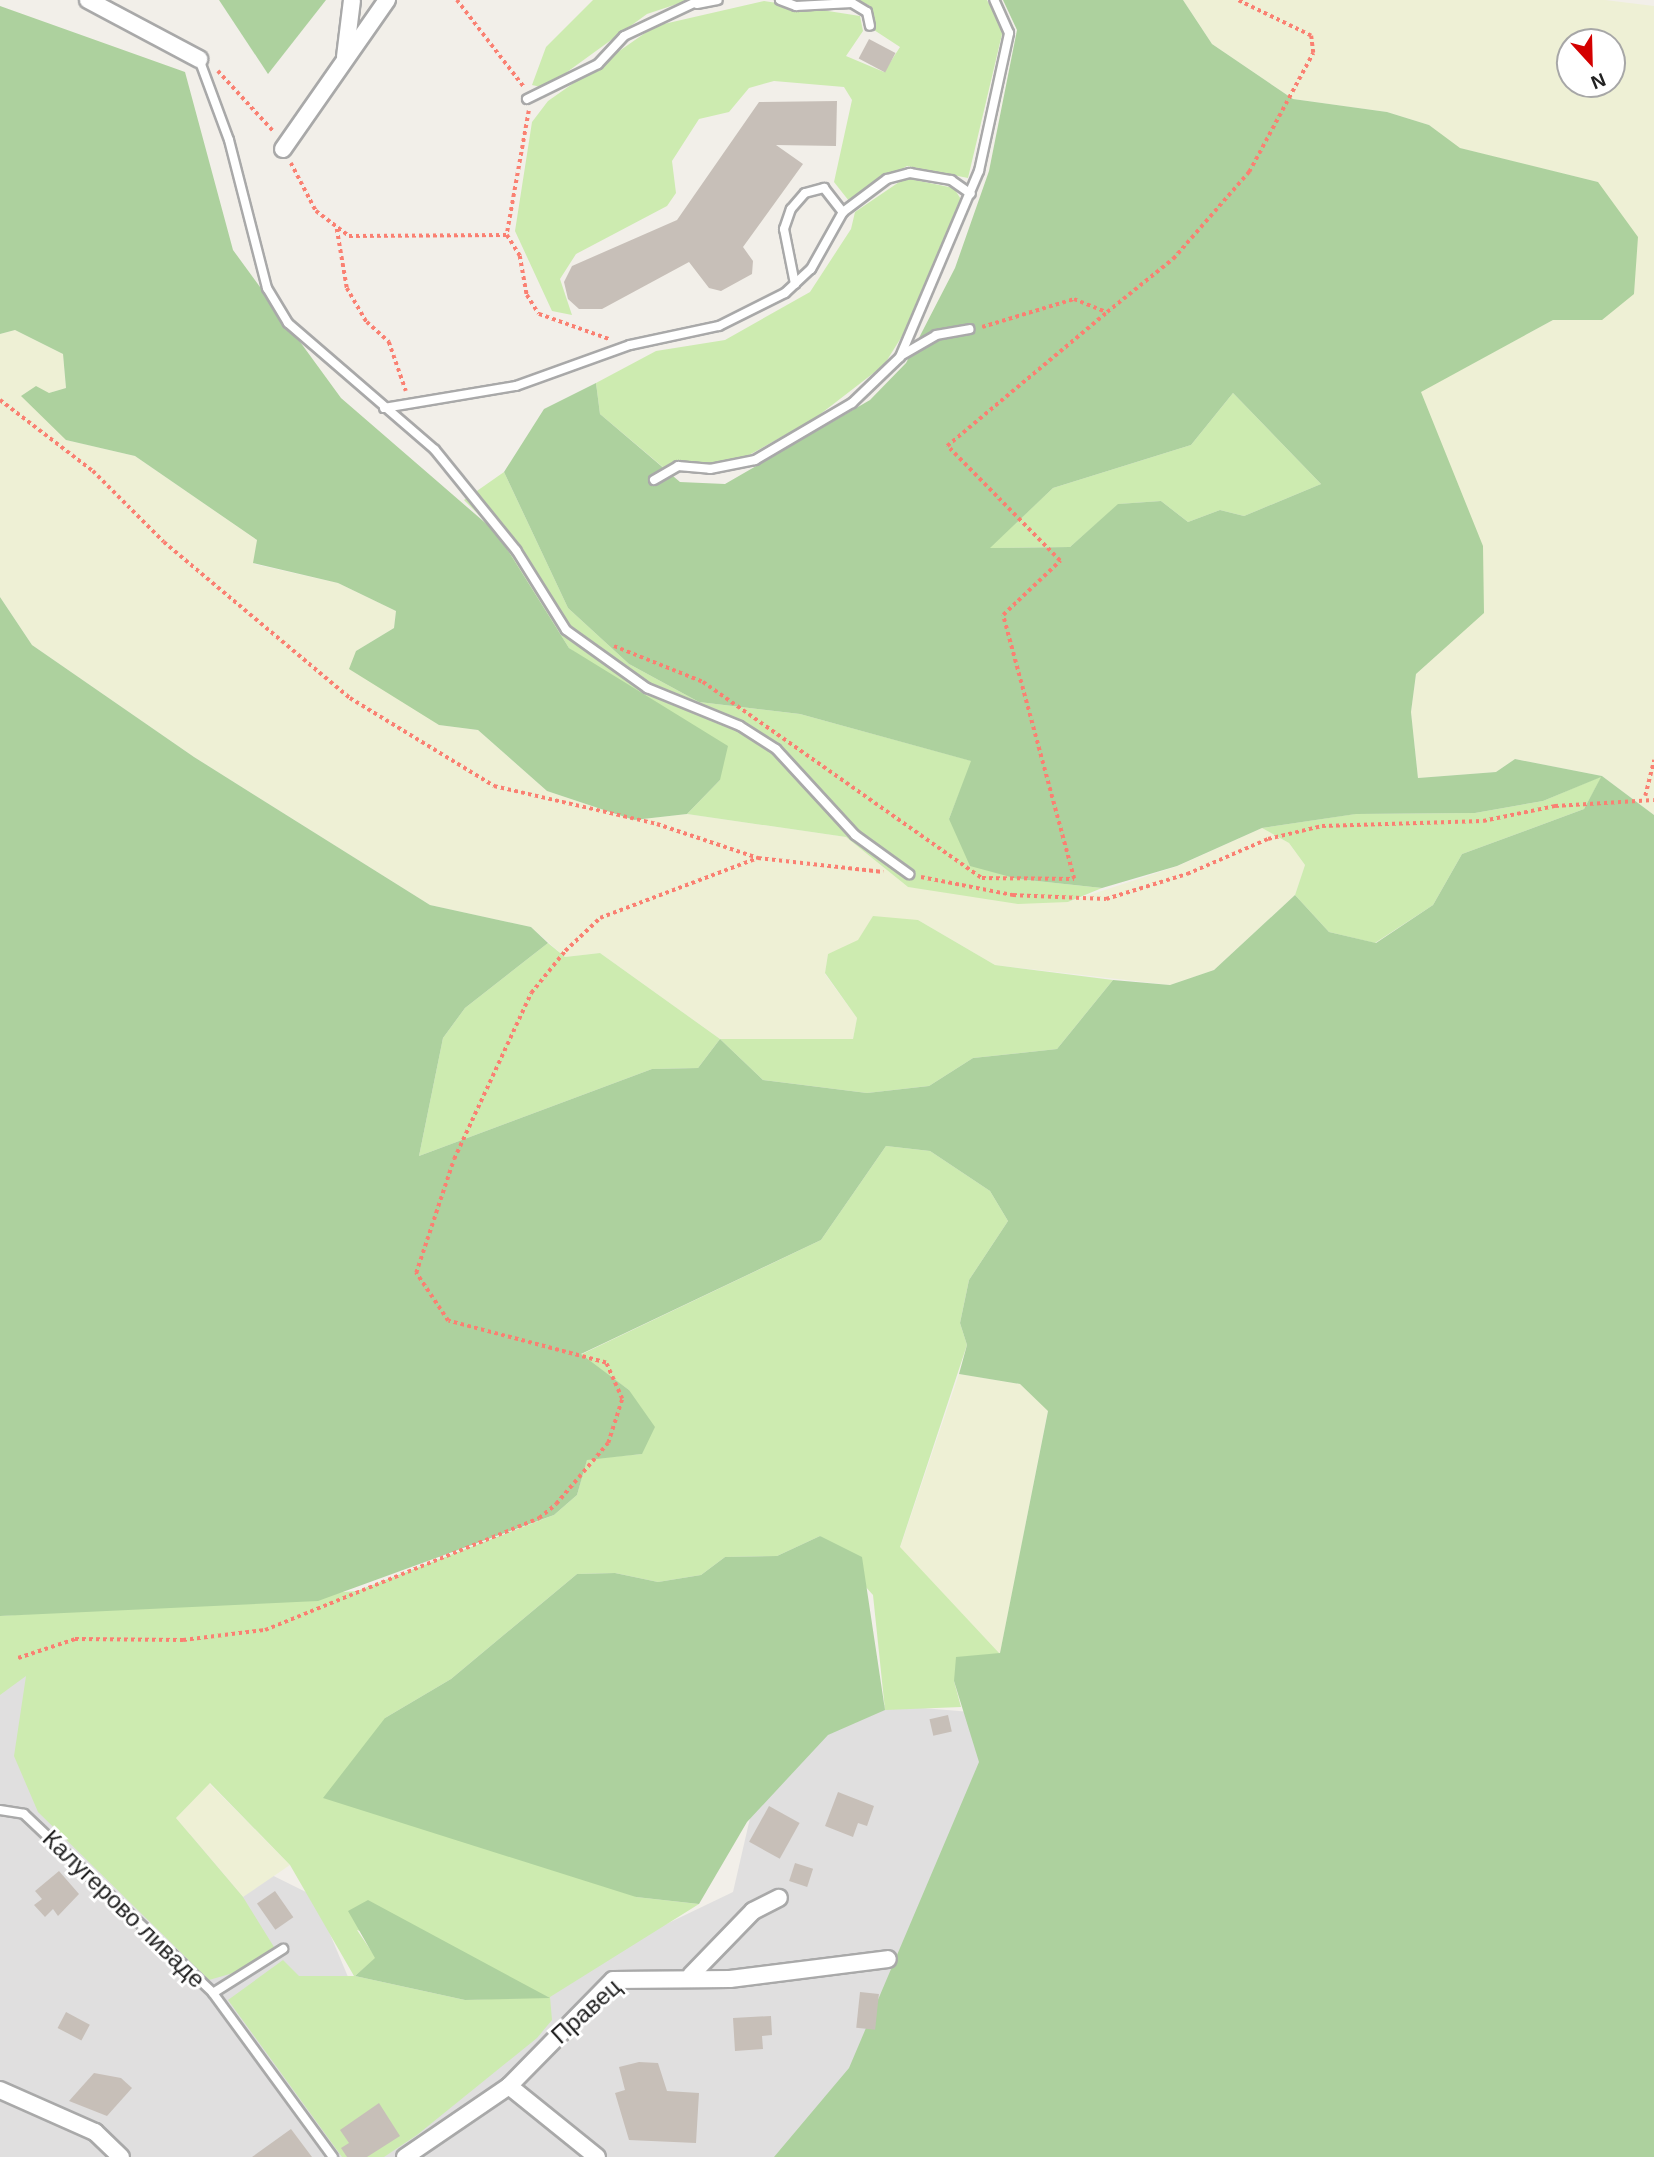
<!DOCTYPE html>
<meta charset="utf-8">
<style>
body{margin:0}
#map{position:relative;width:1654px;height:2157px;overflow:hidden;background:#f2efe9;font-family:Helvetica,sans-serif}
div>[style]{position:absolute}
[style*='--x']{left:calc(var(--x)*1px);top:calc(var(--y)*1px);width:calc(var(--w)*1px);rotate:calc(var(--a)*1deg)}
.residential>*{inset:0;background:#e0dfdf}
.farmland>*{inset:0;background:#eef0d5}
.grass>*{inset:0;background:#cdebb0}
.forest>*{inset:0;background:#add19e}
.building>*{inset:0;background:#c7bfb8;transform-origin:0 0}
.path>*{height:3.5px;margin-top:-1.75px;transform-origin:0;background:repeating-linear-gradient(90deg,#fa8072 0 3.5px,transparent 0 7px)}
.roads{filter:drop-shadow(2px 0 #a9a9a9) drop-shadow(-2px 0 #a9a9a9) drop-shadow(0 2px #a9a9a9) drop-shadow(0 -2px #a9a9a9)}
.lane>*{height:8px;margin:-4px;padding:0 4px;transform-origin:4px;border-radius:4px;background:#fff}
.street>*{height:16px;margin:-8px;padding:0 8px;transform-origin:8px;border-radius:8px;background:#fff}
span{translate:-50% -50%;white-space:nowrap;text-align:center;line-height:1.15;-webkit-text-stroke:6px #fff;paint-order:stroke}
.street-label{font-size:24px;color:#222}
.north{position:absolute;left:1556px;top:28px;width:70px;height:70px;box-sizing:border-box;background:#fff;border:2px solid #a7a7a7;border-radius:50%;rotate:158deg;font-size:19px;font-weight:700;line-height:28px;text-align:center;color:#222}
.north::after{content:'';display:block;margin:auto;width:24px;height:32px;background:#d40000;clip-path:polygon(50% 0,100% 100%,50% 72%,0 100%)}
</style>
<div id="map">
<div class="residential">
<div style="clip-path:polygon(0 1642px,81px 1731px,93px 1786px,314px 1896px,383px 2060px,733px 1892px,756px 1792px,847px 1702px,984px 1713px,969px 1894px,826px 2157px,0 2157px)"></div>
</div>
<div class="farmland">
<div style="clip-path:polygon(evenodd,1183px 0,1605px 0,1654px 6px,1654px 815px,1602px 776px,1515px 759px,1496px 772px,1418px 778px,1411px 712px,1416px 674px,1484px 612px,1458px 495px,1420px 392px,1553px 320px,1602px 320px,1598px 182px,1459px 148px,1429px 125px,1387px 112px,1293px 99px,1212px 44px,1183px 0,1570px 42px,1612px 42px,1612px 84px,1570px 84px,1570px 42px)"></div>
<div style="clip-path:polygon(15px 330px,63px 354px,66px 388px,49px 393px,66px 440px,135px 456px,257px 540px,254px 564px,338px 583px,396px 611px,394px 628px,356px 651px,385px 687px,439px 725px,478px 730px,547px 791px,634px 820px,687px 814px,846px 837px,908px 887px,1068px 902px,1178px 866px,1262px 828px,1289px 843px,1305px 865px,1295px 895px,1214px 970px,1170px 985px,995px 965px,918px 920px,828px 954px,825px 974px,857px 1018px,853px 1039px,720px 1039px,600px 953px,565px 957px,531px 927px,430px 905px,194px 757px,32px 645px,0 597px,0 334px)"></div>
<div style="clip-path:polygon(959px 1374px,1020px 1384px,1048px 1410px,1000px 1654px,900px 1548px)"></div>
<div style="clip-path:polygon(209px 1783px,290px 1865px,243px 1897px,176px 1818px)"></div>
</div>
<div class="grass">
<div style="clip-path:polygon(593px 0,689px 0,647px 14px,545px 88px,532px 85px,546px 47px)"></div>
<div style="clip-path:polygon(859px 0,987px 0,1003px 30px,968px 178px,907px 166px,849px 201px,834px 182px,852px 100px,844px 87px,774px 81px,749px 88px,729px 112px,699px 119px,672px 161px,676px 193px,667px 206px,576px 254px,560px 279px,572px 315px,552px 311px,515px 231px,532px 122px,548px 101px,655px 26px,764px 1px,860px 16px,863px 31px,846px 56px,884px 72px,900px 47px,874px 30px,870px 6px)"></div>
<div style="clip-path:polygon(905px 178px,954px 188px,962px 201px,914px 317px,884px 365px,814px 419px,749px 455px,712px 465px,680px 460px,664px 468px,600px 414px,596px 383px,656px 351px,725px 340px,810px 292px,851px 229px,855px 212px)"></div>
<div style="clip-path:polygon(1233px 393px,1321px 484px,1244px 516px,1220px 510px,1188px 522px,1161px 501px,1119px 504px,1070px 547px,989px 548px,1053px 488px,1191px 445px)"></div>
<div style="clip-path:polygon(504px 472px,568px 608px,629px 664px,699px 702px,800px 714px,972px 761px,949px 819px,1018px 879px,1102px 888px,1068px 902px,1018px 904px,908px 887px,846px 837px,687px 814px,720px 780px,635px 695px,569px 648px,497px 533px,464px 500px)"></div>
<div style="clip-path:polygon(1602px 776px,1584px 809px,1462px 854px,1433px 905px,1375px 943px,1329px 932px,1295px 895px,1305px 865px,1289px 843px,1262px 828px,1355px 814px,1475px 813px,1543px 801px)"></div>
<div style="clip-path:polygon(873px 916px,918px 920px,995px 965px,1113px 980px,1057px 1049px,973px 1058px,929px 1086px,867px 1093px,763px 1080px,720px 1039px,698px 1068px,652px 1069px,419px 1156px,443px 1038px,465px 1008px,548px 943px,565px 957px,600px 953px,720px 1039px,853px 1039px,857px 1018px,825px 973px,828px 954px,858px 940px)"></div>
<div style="clip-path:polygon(evenodd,886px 1146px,930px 1151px,990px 1191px,1008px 1221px,969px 1280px,960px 1323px,967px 1345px,900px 1547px,1000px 1654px,954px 1681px,961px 1707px,885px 1710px,873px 1595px,820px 1536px,777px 1556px,725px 1557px,701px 1575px,658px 1582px,615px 1573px,577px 1574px,451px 1679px,385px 1718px,636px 1897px,699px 1904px,550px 1997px,552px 2020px,537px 2038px,417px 2135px,384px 2157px,342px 2157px,228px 2000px,283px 1960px,299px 1976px,354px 1976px,290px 1865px,210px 1783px,176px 1818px,243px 1897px,274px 1947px,247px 1969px,209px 1980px,38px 1812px,14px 1756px,26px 1676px,0 1695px,0 1616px,357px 1591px,554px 1515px,577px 1495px,587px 1459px,642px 1454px,629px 1390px,580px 1355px,821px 1240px,886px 1146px,357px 1930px,548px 1997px,465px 2000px,355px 1976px,376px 1958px,357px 1930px)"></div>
</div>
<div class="forest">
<div style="clip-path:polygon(219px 0,326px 0,268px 74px)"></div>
<div style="clip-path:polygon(evenodd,1003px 0,1183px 0,1212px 44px,1293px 99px,1387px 112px,1429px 125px,1460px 148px,1598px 182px,1638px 237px,1634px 294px,1602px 320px,1553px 320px,1421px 392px,1483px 546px,1484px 613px,1416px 674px,1411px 712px,1418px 778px,1496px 772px,1515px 759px,1602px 776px,1654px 815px,1654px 2157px,774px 2157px,849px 2068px,979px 1762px,954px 1681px,956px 1657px,1000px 1653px,1048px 1411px,1020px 1384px,959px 1374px,967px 1345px,960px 1323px,969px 1280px,1008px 1221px,990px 1191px,930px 1151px,886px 1146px,821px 1240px,581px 1354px,629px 1390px,655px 1427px,642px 1454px,587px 1460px,577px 1495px,554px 1515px,318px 1601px,0 1616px,0 597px,32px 645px,194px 757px,430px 905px,531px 927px,548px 943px,465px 1008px,443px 1038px,419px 1156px,652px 1069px,698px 1068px,720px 1039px,763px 1080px,867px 1093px,929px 1086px,973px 1058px,1057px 1049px,1113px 980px,1170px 985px,1214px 970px,1295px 895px,1329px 932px,1376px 943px,1433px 905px,1462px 854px,1584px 809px,1601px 777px,1543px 801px,1475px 813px,1356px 814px,1262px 828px,1177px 866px,1102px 888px,1018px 879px,970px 866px,949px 819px,971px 761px,800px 714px,699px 702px,629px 664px,568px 608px,504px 472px,544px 409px,596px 383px,600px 414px,680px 482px,725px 484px,870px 400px,906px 363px,955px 268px,989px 171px,1017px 30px,1003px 0,1233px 393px,1321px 484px,1244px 516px,1220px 510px,1188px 522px,1161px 501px,1118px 504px,1070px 547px,990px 548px,1053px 488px,1191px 445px,1233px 393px)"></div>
<div style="clip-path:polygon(0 6px,185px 72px,233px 250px,341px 398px,497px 533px,569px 648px,728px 746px,720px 780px,687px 814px,634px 820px,547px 791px,478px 730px,439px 725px,349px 669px,356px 651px,394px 628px,396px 611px,338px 583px,253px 563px,257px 540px,135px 456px,66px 440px,21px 396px,36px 386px,49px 393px,66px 388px,63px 354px,15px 330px,0 334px)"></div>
<div style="clip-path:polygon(820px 1536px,862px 1557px,885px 1710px,828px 1735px,747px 1822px,699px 1904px,636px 1897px,323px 1798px,385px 1718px,451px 1679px,577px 1574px,615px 1573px,658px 1582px,701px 1575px,725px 1557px,777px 1556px)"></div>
<div style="clip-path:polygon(368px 1900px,550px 1998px,465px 2000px,355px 1976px,375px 1958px,348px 1911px)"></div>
</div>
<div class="building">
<div style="left:869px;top:39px;width:30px;height:22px;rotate:28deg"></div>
<div style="clip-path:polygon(837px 101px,836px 146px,776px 145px,803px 164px,743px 247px,753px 261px,752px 274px,721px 291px,709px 288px,689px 262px,602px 309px,579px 309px,568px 299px,564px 282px,572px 266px,677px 220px,759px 102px)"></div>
<div style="left:948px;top:1715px;width:17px;height:19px;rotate:77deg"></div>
<div style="clip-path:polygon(838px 1792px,874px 1806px,867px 1826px,858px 1823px,853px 1837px,825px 1826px)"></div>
<div style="left:769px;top:1806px;width:35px;height:41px;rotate:29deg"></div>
<div style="left:795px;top:1863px;width:19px;height:19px;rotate:18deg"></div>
<div style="clip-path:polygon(59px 1871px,79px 1894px,58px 1916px,53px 1909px,45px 1917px,34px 1905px,42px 1899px,35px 1891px)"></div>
<div style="left:275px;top:1891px;width:32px;height:22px;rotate:55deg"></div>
<div style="left:860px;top:1992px;width:19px;height:36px;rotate:6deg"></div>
<div style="left:66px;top:2012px;width:27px;height:18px;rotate:28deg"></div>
<div style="clip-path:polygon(771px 2016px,772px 2035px,762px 2036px,763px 2049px,735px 2051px,733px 2018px)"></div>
<div style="clip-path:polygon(639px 2062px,658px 2063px,667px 2091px,699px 2093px,696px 2143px,629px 2140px,615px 2093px,625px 2090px,619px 2067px)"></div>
<div style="clip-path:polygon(94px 2073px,121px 2078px,132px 2088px,107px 2116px,69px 2101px)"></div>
<div style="clip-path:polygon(379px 2103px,400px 2136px,367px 2157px,347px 2157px,341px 2148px,349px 2143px,340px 2130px)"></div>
<div style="clip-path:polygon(291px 2129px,312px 2157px,252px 2157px)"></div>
</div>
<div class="path">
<div style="--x:457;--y:0;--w:110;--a:52.4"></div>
<div style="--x:218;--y:71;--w:83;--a:47.4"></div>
<div style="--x:529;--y:111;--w:126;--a:100.1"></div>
<div style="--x:507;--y:235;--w:25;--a:58"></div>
<div style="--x:520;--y:256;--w:40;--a:80"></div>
<div style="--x:527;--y:295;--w:22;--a:58"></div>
<div style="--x:539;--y:314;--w:74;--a:19.7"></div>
<div style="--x:291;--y:163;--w:54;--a:62.5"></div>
<div style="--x:316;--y:211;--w:41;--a:37.1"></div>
<div style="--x:349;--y:236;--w:158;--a:-0.4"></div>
<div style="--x:337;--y:229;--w:60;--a:80.4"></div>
<div style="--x:347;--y:288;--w:39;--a:60"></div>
<div style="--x:367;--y:322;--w:30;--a:42"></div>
<div style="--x:389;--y:342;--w:52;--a:70.9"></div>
<div style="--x:982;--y:327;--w:96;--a:-16.9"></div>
<div style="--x:1074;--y:299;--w:35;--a:22"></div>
<div style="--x:1107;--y:312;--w:85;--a:-38.8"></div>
<div style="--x:1173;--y:259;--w:116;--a:-48.9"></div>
<div style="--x:1249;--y:172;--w:135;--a:-61.7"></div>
<div style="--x:1313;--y:53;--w:17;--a:-97"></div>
<div style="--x:1311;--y:36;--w:82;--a:-154.1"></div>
<div style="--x:0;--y:400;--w:117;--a:37.4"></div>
<div style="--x:93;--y:471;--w:100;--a:45"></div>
<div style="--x:164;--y:542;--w:243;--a:40"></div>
<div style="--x:350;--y:698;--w:169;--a:31.4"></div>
<div style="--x:494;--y:786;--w:167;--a:13.1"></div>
<div style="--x:657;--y:824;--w:107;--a:18.6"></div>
<div style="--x:758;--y:858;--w:126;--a:6.4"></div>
<div style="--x:614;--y:646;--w:96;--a:22"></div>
<div style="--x:703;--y:682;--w:341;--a:35.1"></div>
<div style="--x:982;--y:878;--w:92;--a:0.6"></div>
<div style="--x:1074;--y:879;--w:273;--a:-105.1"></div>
<div style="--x:1003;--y:615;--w:79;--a:-43.5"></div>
<div style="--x:1060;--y:561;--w:161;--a:-134.5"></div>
<div style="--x:947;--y:446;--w:209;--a:-39.9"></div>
<div style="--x:1645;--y:796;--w:37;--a:-76"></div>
<div style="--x:921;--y:877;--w:94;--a:11.1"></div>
<div style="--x:1013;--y:895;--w:93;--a:2.5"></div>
<div style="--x:1106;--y:899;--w:85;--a:-17.2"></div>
<div style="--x:1187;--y:874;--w:88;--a:-23.4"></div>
<div style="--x:1268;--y:839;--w:56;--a:-13.5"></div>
<div style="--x:1322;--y:826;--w:161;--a:-1.8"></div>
<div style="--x:1483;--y:821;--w:74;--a:-11.8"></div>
<div style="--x:1555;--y:806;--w:99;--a:-3.5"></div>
<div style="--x:18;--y:1658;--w:60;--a:-18.4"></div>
<div style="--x:75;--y:1639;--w:108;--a:0.5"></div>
<div style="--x:183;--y:1640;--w:83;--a:-7"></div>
<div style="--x:265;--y:1630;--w:296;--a:-22.2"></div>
<div style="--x:539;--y:1518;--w:22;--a:-39"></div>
<div style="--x:556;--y:1504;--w:80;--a:-49.6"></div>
<div style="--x:608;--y:1443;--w:46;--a:-72.3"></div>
<div style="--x:622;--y:1399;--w:39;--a:-114"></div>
<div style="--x:606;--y:1363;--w:163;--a:-165.1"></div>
<div style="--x:448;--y:1321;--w:58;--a:-123.7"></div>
<div style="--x:416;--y:1273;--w:120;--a:-71.6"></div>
<div style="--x:454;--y:1159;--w:183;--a:-65.1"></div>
<div style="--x:531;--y:993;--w:54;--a:-51"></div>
<div style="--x:565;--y:951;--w:48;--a:-43.3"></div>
<div style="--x:600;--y:918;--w:169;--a:-20.8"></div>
</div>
<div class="roads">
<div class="lane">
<div style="--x:780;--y:0;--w:17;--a:21"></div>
<div style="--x:796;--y:6;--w:56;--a:-3.1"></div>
<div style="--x:852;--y:3;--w:17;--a:31"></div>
<div style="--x:867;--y:12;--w:14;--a:78"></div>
<div style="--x:697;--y:4;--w:21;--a:-11"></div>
<div style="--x:199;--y:59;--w:86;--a:69.7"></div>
<div style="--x:229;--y:140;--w:153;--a:75.6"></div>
<div style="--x:267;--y:288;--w:41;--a:59"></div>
<div style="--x:288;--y:323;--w:194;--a:40.8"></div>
<div style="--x:435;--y:450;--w:129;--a:51"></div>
<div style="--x:516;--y:550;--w:94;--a:58"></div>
<div style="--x:566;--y:630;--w:100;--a:35.6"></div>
<div style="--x:647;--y:688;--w:100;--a:22.2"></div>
<div style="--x:740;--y:726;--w:43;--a:32.6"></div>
<div style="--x:776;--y:749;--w:117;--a:47.4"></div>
<div style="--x:855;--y:835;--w:67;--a:35.8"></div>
<div style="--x:527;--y:99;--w:79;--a:-26.2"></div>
<div style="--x:598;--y:64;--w:38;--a:-47"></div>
<div style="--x:624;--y:36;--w:84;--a:-25.3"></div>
<div style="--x:795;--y:284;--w:56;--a:-101.3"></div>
<div style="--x:784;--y:229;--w:21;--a:-71"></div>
<div style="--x:791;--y:209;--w:21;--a:-49"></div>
<div style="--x:805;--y:193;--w:20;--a:-15"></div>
<div style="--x:824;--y:188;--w:31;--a:52"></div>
<div style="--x:902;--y:355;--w:39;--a:-30"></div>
<div style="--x:936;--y:335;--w:34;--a:-10"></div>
<div style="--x:384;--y:408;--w:134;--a:-9.5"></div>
<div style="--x:516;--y:386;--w:121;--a:-19.8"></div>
<div style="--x:630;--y:345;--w:91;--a:-12.1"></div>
<div style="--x:719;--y:326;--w:74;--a:-26.6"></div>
<div style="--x:785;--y:293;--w:35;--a:-43"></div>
<div style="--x:811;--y:269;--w:65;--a:-60.7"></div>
<div style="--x:843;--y:212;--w:55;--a:-36.9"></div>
<div style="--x:887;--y:179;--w:24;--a:-15"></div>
<div style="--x:910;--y:173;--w:42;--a:9.7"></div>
<div style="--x:951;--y:180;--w:24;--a:35"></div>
<div style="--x:654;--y:480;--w:28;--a:-30"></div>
<div style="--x:678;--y:466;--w:32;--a:5"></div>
<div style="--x:710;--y:469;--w:46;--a:-11.3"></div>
<div style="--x:755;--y:460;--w:113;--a:-30.4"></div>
<div style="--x:852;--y:403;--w:66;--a:-43.8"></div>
<div style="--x:900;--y:357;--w:202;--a:-67"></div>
<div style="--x:979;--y:171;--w:141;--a:-77.7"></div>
<div style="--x:1009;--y:33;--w:36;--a:-114"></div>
<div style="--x:0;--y:1810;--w:24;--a:9"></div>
<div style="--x:24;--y:1814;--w:260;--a:43.4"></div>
<div style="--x:213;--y:1993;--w:83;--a:-32.2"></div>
<div style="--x:213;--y:1993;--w:203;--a:53.8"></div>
</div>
<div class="street">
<div style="--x:88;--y:0;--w:126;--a:28"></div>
<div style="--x:345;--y:57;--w:57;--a:-83"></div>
<div style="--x:283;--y:149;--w:182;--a:-55.1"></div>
<div style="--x:691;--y:1975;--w:89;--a:-45.9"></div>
<div style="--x:753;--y:1911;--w:29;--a:-27"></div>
<div style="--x:509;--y:2086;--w:113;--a:38.9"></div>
<div style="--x:0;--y:2090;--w:104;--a:23.9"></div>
<div style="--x:95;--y:2132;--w:36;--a:44"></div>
<div style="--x:405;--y:2157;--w:126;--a:-34.3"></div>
<div style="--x:509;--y:2086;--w:148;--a:-45.5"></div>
<div style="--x:613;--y:1980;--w:117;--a:-0.5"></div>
<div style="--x:730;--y:1979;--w:159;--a:-7.2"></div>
</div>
</div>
<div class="street-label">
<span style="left:124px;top:1909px;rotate:44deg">Калугерово ливаде</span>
<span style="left:586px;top:2011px;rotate:-42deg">Правец</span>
</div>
<div class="north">N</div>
</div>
